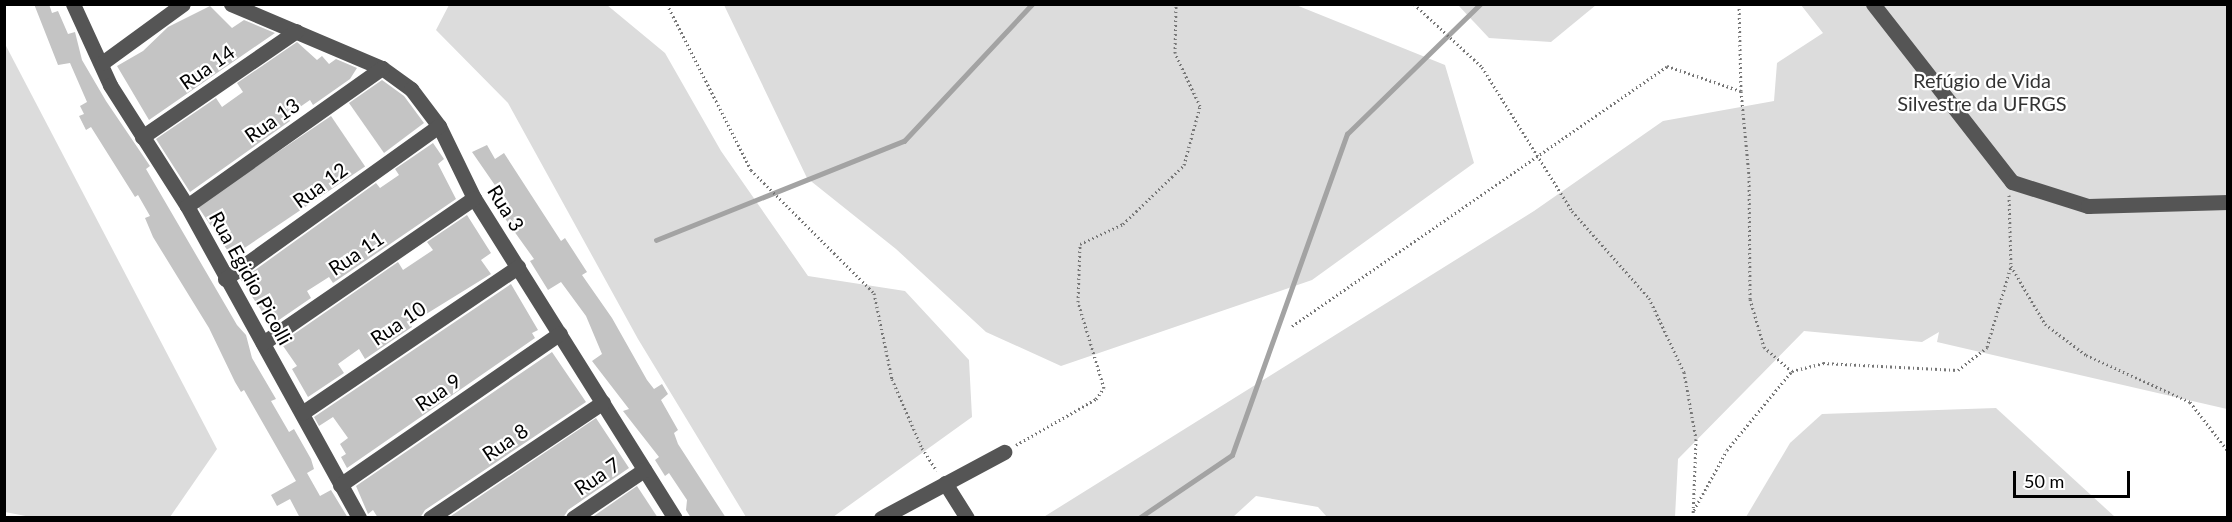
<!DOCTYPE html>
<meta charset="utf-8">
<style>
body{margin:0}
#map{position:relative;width:2232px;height:522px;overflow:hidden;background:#fff;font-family:Lato,sans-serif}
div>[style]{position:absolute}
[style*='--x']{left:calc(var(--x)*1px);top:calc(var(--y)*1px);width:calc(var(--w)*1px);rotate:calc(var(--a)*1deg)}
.green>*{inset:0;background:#dcdcdc}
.stream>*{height:4.5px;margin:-2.25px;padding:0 2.25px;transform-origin:2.25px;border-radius:2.25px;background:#a3a3a3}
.building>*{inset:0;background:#c4c4c4;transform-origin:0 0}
.path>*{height:3px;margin-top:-1.5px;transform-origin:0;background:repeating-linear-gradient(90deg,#777 0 1.5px,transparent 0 4.5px)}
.minor>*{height:15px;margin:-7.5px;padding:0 7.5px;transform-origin:7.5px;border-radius:7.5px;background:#555}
span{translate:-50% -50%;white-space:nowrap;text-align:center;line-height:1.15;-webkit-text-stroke:4.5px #fff;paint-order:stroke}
.street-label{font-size:20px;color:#000}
.park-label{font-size:20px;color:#333}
.frame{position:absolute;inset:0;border:6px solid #000;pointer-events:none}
.scale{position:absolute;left:2013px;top:471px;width:117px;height:27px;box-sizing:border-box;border:3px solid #000;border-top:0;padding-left:8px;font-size:18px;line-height:21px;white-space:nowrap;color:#000;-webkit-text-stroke:4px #fff;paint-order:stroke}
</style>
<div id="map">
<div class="green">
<div style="clip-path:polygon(449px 5px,607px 5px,665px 53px,721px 151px,808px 276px,905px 291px,969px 360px,972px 417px,833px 517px,746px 517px,638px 339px,508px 103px,436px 30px)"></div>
<div style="clip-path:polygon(724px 5px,1296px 5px,1445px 65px,1474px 163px,1312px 280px,1061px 366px,986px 332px,896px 249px,807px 178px)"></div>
<div style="clip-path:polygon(1458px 5px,1596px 5px,1551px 42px,1489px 38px)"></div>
<div style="clip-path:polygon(1801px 5px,2227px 5px,2227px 409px,1937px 342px,1939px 332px,1922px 342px,1804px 331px,1678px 459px,1675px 517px,1327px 517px,1318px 507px,1256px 496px,1233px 517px,1042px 518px,1534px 211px,1663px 121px,1774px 101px,1777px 63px,1823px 33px)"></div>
<div style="clip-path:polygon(5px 44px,217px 449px,170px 517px,36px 518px,5px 512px)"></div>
<div style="clip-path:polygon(1996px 408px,2115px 517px,1746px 517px,1790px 443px,1822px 414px)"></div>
</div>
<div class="stream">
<div style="--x:656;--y:240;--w:267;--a:-21.8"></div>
<div style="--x:904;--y:141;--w:187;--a:-46.9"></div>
<div style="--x:1139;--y:518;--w:112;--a:-34.1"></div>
<div style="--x:1232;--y:455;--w:341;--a:-70.3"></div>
<div style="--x:1347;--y:134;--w:186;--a:-44.3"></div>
</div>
<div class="building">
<div style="clip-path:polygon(34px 4px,49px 4px,52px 13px,58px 11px,68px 34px,75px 32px,82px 60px,106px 101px,150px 166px,146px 169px,237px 325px,246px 335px,252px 358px,276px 399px,271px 401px,289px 432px,294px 429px,311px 459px,314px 469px,307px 473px,320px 496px,331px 490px,348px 518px,300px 518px,290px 499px,277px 506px,271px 495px,296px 481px,244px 390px,241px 392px,235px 382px,209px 328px,153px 237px,145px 218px,150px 216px,138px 195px,135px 197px,91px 127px,86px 130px,79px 116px,84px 114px,80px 106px,87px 102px,70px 63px,58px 65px)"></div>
<div style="clip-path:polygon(210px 6px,232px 28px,244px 20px,275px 33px,149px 120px,117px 66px,143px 51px,168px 27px)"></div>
<div style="clip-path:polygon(297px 42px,317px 60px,322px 56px,329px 64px,336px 59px,357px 68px,350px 79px,313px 105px,310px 100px,287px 116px,290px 121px,190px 192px,156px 139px,216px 98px,222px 107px,243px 92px,237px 83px)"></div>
<div style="clip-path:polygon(382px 80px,404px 96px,424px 123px,384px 153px,349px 103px)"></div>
<div style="left:331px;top:116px;width:61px;height:161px;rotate:56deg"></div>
<div style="clip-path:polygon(433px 143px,444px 159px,438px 164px,456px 199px,333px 283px,329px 277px,307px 291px,311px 298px,276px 322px,270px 314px,265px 316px,241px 280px,376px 183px,380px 188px,399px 175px,395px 169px)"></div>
<div style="clip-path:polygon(487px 145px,495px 159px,504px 153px,561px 241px,565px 238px,587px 272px,582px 275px,612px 318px,647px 380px,654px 389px,662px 384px,668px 394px,661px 400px,678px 430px,674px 433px,678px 444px,726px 518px,691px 518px,686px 510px,687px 500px,669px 473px,665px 476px,655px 460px,659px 457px,623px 411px,629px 409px,592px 361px,602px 354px,586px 316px,561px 282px,548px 290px,530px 261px,534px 259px,501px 213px,510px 207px,472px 152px)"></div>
<div style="clip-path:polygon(467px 215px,491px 253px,481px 260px,491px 274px,410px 324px,412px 327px,365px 359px,359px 349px,338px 364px,344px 373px,308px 397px,292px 369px,297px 366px,281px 343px,398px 262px,403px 270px,433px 250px,427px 242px)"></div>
<div style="clip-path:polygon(511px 284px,538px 330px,532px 333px,535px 338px,347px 468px,341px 457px,346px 454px,340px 444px,348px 438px,333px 417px,319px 426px,314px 417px)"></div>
<div style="clip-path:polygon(552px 352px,586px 402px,425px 510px,420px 518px,378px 518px,373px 510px,368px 514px,356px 486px)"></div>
<div style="clip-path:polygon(596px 418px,629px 468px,568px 510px,563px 518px,448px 518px)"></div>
<div style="clip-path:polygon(637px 486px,658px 518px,591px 518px)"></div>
</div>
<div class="path">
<div style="--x:667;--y:4;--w:186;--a:63.2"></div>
<div style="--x:751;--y:170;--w:174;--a:45"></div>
<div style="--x:874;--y:293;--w:88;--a:78.2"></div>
<div style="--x:892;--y:379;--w:75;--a:66.5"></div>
<div style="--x:922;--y:448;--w:27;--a:57"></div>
<div style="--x:1414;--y:4;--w:93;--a:42.8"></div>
<div style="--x:1482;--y:67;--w:170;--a:58"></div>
<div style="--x:1572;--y:211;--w:116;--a:48.5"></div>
<div style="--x:1649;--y:298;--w:82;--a:64.7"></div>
<div style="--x:1684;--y:372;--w:68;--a:79.8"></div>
<div style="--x:1696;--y:439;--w:79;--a:92.2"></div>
<div style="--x:1739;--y:4;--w:87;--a:88.7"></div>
<div style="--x:2009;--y:195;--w:71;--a:88.4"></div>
<div style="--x:2011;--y:266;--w:67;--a:59.6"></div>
<div style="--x:2045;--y:324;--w:51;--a:37.1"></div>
<div style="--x:2086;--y:355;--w:114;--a:24.3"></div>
<div style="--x:2190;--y:402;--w:62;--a:52.2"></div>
<div style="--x:1292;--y:326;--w:456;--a:-34.7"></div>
<div style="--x:1667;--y:66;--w:78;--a:18.7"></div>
<div style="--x:1741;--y:91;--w:85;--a:84.6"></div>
<div style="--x:1749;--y:176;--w:123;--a:89.5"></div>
<div style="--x:1750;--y:299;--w:50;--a:73.7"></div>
<div style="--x:1764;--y:347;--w:37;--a:41"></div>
<div style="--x:1016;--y:445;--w:92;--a:-29.9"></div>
<div style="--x:1096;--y:399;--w:14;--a:-54"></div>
<div style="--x:1104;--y:388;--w:90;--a:-106.8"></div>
<div style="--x:1078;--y:302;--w:58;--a:-88"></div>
<div style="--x:1080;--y:244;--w:47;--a:-24.9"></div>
<div style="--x:1123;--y:224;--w:85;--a:-44"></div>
<div style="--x:1184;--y:165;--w:61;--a:-74.8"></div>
<div style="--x:1200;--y:106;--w:59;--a:-115.3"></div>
<div style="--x:1175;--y:53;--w:49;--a:-88.8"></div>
<div style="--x:1694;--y:510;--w:68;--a:-61.2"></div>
<div style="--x:1727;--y:450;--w:102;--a:-50.6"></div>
<div style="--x:1792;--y:371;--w:32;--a:-14"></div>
<div style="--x:1823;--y:363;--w:135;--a:3"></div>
<div style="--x:1958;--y:370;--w:37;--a:-38"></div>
<div style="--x:1987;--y:347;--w:84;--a:-73.5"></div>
</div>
<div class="minor">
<div style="--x:73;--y:4;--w:89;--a:65.4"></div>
<div style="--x:110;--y:85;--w:143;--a:57.5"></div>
<div style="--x:187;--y:206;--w:356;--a:61.1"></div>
<div style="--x:231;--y:4;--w:164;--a:23"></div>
<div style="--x:382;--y:68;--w:36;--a:36"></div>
<div style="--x:411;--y:89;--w:46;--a:52.9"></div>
<div style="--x:439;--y:126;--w:80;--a:64.1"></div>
<div style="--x:474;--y:198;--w:378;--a:57.9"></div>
<div style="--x:1873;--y:4;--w:226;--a:52"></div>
<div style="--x:2012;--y:182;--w:80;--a:17.5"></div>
<div style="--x:2088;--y:206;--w:140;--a:-1.6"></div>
<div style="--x:102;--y:63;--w:100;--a:-36.1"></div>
<div style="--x:142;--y:137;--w:187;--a:-34.5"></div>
<div style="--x:187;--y:206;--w:239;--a:-35.3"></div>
<div style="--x:225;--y:279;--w:263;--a:-35.6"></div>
<div style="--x:263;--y:343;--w:256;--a:-34.5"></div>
<div style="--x:302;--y:413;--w:261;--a:-34.1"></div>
<div style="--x:945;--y:483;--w:41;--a:57.8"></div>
<div style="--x:340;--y:485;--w:267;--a:-34.6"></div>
<div style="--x:430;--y:518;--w:208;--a:-33.8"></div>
<div style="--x:573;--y:518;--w:86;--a:-34.1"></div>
<div style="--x:881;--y:518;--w:140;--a:-28.2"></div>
</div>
<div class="street-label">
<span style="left:207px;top:67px;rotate:-35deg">Rua 14</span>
<span style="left:272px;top:120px;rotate:-35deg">Rua 13</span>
<span style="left:320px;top:185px;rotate:-36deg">Rua 12</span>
<span style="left:506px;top:208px;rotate:58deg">Rua 3</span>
<span style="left:356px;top:253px;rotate:-34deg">Rua 11</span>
<span style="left:251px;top:278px;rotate:61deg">Rua Egidio Picolli</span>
<span style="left:398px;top:323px;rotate:-34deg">Rua 10</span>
<span style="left:438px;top:392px;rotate:-34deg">Rua 9</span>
<span style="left:505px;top:442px;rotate:-34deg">Rua 8</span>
<span style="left:597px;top:476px;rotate:-34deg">Rua 7</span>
</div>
<div class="park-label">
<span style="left:1982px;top:92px">Refúgio de Vida<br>Silvestre da UFRGS</span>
</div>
<div class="frame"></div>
<div class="scale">50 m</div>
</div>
